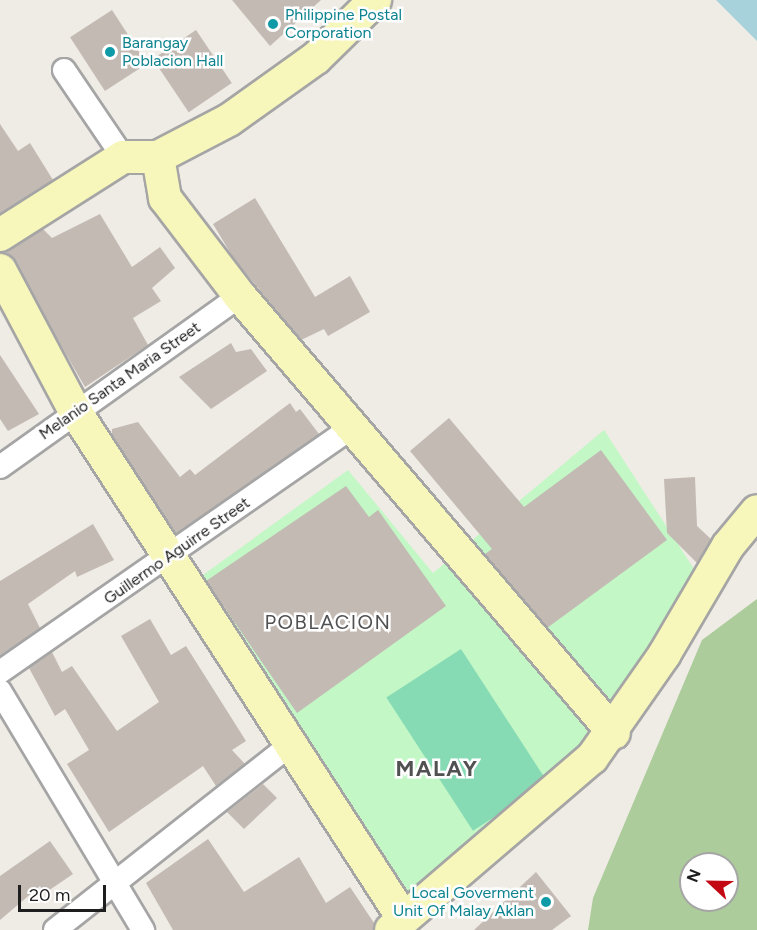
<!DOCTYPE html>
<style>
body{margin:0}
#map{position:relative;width:757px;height:930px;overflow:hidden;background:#efebe5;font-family:Figtree,sans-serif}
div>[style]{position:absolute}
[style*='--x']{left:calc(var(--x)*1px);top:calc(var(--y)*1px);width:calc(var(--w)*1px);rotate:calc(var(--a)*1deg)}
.forest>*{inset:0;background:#accc9b}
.park>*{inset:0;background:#c3f7c5}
.pitch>*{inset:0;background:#86dbb5;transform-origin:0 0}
.water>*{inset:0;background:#a7d2db}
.building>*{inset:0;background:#c3bab4;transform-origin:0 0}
.roads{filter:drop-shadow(2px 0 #a5a5a5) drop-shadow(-2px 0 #a5a5a5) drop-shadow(0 2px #a5a5a5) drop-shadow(0 -2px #a5a5a5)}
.street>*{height:22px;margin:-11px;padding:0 11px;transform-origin:11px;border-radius:11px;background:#fff}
.secondary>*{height:32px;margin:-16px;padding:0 16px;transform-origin:16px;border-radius:16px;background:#f7f6bb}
.dots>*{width:16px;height:16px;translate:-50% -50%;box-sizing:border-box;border:3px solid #fff;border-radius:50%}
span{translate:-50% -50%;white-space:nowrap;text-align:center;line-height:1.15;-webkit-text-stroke:5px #fff;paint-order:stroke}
.culture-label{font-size:16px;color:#0d838f}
.left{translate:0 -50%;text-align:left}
.right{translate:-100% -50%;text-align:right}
.street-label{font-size:16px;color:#1e1e1e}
.quarter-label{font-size:20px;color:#515151;letter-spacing:1.5px}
.district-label{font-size:22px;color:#515151;font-weight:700;letter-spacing:1.5px}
.north{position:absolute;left:679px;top:852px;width:60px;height:60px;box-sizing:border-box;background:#fff;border:2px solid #a5a5a5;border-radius:50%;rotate:292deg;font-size:16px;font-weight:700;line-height:24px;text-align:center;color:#1e1e1e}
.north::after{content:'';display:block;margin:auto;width:21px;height:27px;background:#c40813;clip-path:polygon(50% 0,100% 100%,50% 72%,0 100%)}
.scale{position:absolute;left:18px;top:885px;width:88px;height:27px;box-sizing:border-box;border:3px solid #1e1e1e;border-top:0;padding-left:8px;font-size:18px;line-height:21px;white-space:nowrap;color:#1e1e1e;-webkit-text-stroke:4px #fff;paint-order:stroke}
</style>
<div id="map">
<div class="forest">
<div style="clip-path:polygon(evenodd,757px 599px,757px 930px,588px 930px,593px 898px,702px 640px,757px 599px,691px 864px,727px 864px,727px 900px,691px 900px,691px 864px)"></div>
</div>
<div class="park">
<div style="clip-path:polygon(604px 430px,705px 586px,610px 725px,401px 905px,192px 583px,348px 470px,433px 573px)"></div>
</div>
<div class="pitch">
<div style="left:461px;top:649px;width:159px;height:89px;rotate:57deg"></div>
</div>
<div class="water">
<div style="clip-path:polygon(716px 0,757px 0,757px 41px)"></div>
</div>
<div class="building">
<div style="clip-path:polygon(232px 0,321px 0,270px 46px)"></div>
<div style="left:112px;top:10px;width:64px;height:50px;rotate:57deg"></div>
<div style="left:196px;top:30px;width:64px;height:52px;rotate:56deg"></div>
<div style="clip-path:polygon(0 124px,18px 151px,30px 143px,53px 180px,0 214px)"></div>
<div style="clip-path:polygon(255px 198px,315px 297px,350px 276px,370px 312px,328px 336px,324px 329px,301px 340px,234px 259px,213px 224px)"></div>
<div style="clip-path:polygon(100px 214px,132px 267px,160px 247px,175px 268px,152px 288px,161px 301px,133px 318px,148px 345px,85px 387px,6px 251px,43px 229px,52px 238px)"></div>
<div style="clip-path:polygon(231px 343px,236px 352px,251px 349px,267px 371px,211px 409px,179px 377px)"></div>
<div style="clip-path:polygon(0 355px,39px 414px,8px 431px,0 419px)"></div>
<div style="clip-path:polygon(290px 403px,296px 412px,300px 409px,319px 434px,176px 534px,112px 436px,112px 429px,138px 422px,180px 477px,190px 469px,195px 475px)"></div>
<div style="clip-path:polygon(449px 418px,524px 507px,601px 450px,667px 540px,547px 628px,485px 554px,492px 549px,410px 451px)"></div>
<div style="clip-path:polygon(695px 477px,697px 526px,711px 539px,697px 563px,667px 533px,664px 479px)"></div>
<div style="clip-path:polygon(346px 486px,369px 517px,378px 510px,446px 606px,297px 713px,206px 581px)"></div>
<div style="clip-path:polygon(93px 524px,114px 560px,77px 577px,75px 571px,28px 604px,40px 628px,0 656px,0 581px)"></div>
<div style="clip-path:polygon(150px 619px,171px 655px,186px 646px,246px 741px,232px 750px,245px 764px,216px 786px,203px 766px,109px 832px,67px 764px,89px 750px,65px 709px,55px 716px,29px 668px,52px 652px,62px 672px,72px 666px,117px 731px,159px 702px,121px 636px)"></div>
<div style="clip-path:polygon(263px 784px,277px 798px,244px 829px,227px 812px)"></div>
<div style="clip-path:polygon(208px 839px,244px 892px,299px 857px,326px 903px,350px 887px,374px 923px,373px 930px,173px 930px,146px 883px)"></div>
<div style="clip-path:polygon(50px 841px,73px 874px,45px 893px,40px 886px,0 920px,0 876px)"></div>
<div style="clip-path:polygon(536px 872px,571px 916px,552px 930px,474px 930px)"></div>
</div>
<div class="roads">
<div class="street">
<div style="--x:64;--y:70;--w:105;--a:55.9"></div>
<div style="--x:0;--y:467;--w:295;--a:-35.5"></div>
<div style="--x:0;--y:672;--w:430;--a:-34.8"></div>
<div style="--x:0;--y:691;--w:279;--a:59.1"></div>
<div style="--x:55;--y:930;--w:298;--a:-38.2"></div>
</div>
<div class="secondary">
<div style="--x:158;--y:157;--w:42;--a:80.3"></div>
<div style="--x:165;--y:198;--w:123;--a:52.6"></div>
<div style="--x:240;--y:296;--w:575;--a:49.44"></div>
<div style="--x:0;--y:235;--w:146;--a:-32.4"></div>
<div style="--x:123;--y:157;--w:35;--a:0"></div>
<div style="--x:158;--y:157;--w:80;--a:-27.5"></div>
<div style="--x:229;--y:120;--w:107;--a:-35.5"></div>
<div style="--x:316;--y:58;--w:83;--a:-44.5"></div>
<div style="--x:0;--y:270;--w:160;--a:62"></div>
<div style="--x:75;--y:411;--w:604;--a:57.1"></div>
<div style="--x:391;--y:930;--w:265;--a:-40.6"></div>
<div style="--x:592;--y:758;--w:126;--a:-55"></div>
<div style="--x:664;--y:655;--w:126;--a:-59.6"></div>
<div style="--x:728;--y:546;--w:45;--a:-50.4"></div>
</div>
</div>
<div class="dots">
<div style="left:273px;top:24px;background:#0f9aa8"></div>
<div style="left:110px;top:52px;background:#0f9aa8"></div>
<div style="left:546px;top:902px;background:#0f9aa8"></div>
</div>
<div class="culture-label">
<span class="left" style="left:285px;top:24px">Philippine Postal<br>Corporation</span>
<span class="left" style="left:122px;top:52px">Barangay<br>Poblacion Hall</span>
<span class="right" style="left:534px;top:902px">Local Goverment<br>Unit Of Malay Aklan</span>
</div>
<div class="street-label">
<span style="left:120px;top:381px;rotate:-35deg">Melanio Santa Maria Street</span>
<span style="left:177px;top:551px;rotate:-35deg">Guillermo Aguirre Street</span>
</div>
<div class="quarter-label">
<span style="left:328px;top:622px">POBLACION</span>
</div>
<div class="district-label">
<span style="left:437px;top:769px">MALAY</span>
</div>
<div class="north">N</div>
<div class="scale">20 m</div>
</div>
